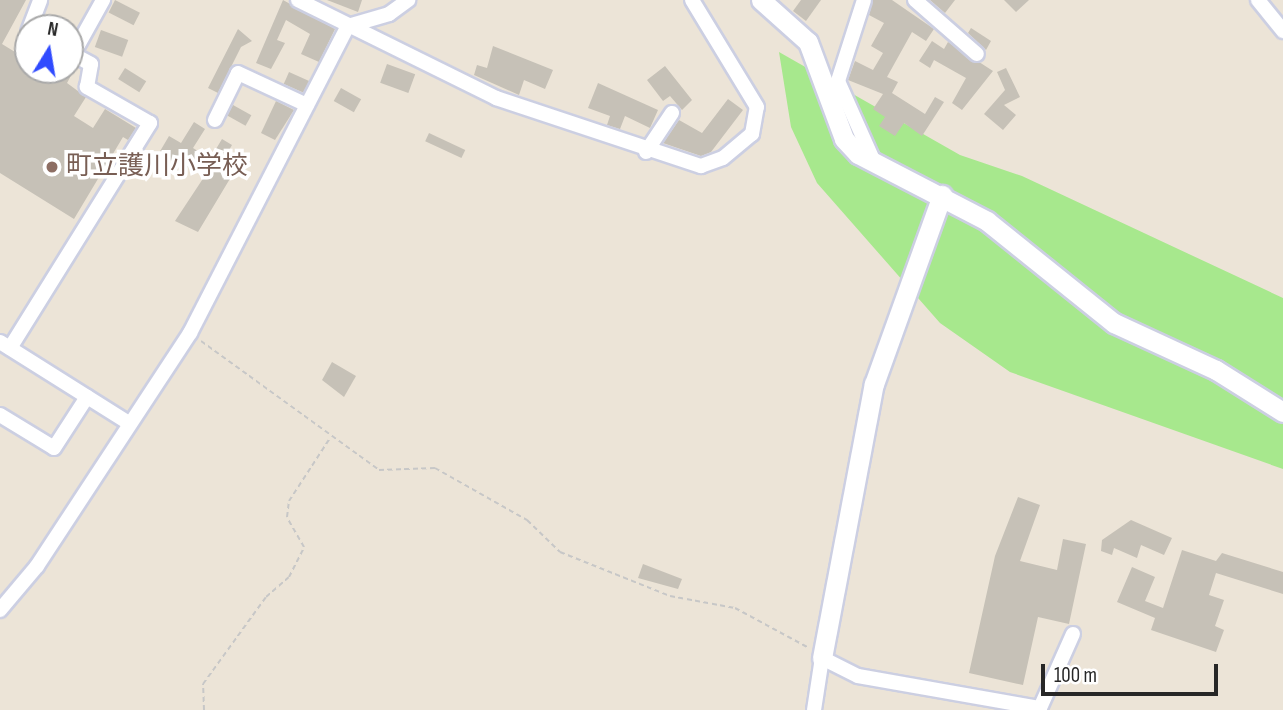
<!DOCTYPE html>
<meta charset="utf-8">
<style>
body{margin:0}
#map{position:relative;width:1283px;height:710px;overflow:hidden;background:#ece4d7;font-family:"Sofia Sans Condensed","Noto Sans JP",sans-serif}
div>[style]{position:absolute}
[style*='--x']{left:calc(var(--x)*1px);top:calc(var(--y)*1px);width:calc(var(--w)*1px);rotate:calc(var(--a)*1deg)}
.green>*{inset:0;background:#a7e88d}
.building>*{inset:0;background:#c6c1b7;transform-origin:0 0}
.path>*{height:2px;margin-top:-1px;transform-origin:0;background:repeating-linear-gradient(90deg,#c7c7c7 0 5px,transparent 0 8.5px)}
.roads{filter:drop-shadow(2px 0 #cccfe2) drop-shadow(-2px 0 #cccfe2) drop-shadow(0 2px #cccfe2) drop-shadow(0 -2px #cccfe2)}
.street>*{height:14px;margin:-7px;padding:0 7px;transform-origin:7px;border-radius:7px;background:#fff}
.secondary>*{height:19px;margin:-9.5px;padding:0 9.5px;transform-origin:9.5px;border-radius:9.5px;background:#fff}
.dots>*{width:19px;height:19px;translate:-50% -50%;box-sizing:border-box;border:4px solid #fff;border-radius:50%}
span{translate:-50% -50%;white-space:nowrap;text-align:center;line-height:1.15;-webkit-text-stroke:7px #fff;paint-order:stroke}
.education-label{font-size:26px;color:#785e54}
.left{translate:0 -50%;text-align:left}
.north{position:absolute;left:14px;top:14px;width:70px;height:70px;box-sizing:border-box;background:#fff;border:2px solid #a9a9a9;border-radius:50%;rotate:11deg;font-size:19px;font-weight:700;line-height:28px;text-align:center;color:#272727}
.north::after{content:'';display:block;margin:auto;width:24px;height:32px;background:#304bff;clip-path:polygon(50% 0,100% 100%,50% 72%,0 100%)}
.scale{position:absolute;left:1041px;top:664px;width:177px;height:32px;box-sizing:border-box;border:4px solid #272727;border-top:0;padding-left:9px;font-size:21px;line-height:24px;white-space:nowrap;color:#272727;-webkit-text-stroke:5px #fff;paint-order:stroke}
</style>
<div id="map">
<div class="green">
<div style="clip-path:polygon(779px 52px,960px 155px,1022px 176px,1283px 298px,1283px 469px,1010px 372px,940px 323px,817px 183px,791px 127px)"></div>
</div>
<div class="building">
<div style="clip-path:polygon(0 0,26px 0,2px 44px,28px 60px,28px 70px,74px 70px,67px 83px,86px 97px,74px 116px,93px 128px,105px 109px,136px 128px,128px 140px,123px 137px,74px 219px,0 173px)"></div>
<div style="left:115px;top:0;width:28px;height:14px;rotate:27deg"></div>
<div style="clip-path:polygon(283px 0,335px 29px,319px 62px,301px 54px,310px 34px,286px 20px,277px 40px,285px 43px,271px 69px,256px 63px)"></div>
<div style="clip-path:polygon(327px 0,362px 0,358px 12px)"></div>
<div style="clip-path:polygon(801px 0,821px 0,806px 21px,793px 11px)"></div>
<div style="clip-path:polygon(873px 0,892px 0,934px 29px,926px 41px,912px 32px,887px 77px,898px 82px,892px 93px,925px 114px,935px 97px,944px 102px,922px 136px,904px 123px,895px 136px,879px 126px,885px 117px,873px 109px,883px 94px,848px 80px,855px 61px,873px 70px,883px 53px,871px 46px,884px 23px,869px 15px)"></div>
<div style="clip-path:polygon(930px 0,955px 0,945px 13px)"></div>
<div style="clip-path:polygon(1004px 0,1029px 0,1016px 12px)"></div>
<div style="clip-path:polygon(971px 28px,991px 41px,986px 50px,968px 33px)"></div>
<div style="clip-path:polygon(238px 29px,252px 41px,241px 47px,218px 93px,208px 88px)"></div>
<div style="left:101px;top:30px;width:29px;height:18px;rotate:20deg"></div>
<div style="clip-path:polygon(932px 41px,944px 49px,948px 42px,993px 71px,962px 110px,952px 103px,966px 78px,934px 60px,930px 68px,919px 61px)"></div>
<div style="clip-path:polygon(493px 46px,553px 70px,545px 89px,524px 80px,519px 95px,474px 75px,477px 65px,487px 68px)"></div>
<div style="left:387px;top:64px;width:30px;height:20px;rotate:20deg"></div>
<div style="clip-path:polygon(665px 66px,692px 100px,682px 110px,670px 96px,663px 101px,647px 80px)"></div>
<div style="left:125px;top:68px;width:25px;height:13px;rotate:32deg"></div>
<div style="clip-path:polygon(1006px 68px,1020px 97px,1004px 105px,1016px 115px,1003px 130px,984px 114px,1005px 90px,997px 72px)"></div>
<div style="left:289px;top:72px;width:22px;height:13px;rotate:24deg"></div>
<div style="clip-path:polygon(598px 83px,658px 110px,650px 128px,625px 116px,620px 129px,607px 125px,610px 116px,588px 108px)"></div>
<div style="left:341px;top:88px;width:23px;height:15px;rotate:29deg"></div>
<div style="clip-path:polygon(728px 99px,743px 110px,711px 152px,701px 156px,663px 143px,679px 120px,702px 133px)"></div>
<div style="clip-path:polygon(276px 101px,294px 110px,275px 140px,261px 133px)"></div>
<div style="left:233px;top:105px;width:21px;height:12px;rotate:29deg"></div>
<div style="clip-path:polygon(194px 122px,205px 129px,193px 148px,210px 159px,222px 139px,232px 145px,221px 164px,234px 172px,198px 232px,175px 221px,208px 171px,192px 160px,186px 170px,159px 153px,169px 136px,181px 143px)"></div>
<div style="left:429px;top:133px;width:40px;height:9px;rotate:25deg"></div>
<div style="clip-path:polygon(332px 362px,356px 376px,344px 397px,322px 380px)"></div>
<div style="clip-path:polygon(1018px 497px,1040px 505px,1020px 561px,1057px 570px,1063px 539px,1086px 544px,1069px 624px,1038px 617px,1023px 685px,969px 673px,995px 556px)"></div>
<div style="clip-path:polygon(1131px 520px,1172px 538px,1164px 555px,1141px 545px,1137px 558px,1114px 548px,1112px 555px,1101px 551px,1102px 540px)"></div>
<div style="clip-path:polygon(1182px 550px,1216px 561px,1222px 553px,1283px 572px,1283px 594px,1216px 573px,1209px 595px,1224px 600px,1215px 626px,1224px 630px,1216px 652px,1151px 630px,1155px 618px,1117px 602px,1132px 567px,1155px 577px,1145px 601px,1163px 608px)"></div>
<div style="clip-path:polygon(643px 564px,682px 579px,678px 589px,638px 578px)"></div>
</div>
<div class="path">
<div style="--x:201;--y:341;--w:220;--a:35.9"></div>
<div style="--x:379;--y:470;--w:56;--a:-2"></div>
<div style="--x:435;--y:468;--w:106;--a:29.5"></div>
<div style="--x:527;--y:520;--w:46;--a:44.1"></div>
<div style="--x:560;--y:552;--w:118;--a:21.8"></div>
<div style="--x:670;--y:596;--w:66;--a:10.5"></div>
<div style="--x:735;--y:608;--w:82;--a:28.4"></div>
<div style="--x:204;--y:710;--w:26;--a:-92"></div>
<div style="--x:203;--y:684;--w:107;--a:-54.1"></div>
<div style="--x:266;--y:597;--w:30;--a:-41"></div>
<div style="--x:289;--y:577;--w:34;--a:-63"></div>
<div style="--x:304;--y:547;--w:34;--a:-120"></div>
<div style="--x:287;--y:517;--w:16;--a:-83"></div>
<div style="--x:289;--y:501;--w:75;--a:-56.9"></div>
</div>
<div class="roads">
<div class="street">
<div style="--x:298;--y:0;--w:221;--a:26.3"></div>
<div style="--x:496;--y:98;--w:216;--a:18.4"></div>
<div style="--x:701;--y:166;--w:23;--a:-20"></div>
<div style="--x:723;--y:158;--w:38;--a:-40"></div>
<div style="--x:752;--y:134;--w:27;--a:-80"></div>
<div style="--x:757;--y:107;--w:125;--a:-121.3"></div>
<div style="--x:864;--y:0;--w:85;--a:107.8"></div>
<div style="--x:838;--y:81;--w:89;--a:66"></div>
<div style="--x:915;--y:0;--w:82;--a:41.1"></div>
<div style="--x:1258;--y:0;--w:40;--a:51"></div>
<div style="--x:28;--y:32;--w:34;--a:-69"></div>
<div style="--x:73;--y:54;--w:62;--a:-60.9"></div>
<div style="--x:215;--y:120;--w:52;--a:-63.9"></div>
<div style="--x:238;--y:73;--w:76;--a:24.9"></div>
<div style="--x:646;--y:152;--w:47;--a:-56.3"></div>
<div style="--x:0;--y:342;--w:150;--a:32.2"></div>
<div style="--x:10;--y:348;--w:265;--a:-58.1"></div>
<div style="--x:150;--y:123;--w:73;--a:-150.3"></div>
<div style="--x:87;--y:87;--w:23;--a:-80"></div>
<div style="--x:91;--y:64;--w:24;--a:-152"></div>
<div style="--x:0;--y:415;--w:63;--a:31.4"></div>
<div style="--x:54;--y:448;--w:61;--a:-57.1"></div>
<div style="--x:0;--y:610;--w:57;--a:-49.9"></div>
<div style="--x:37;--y:566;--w:279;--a:-56.7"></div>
<div style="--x:190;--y:333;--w:345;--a:-62.8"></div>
<div style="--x:348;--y:26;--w:43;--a:-16.3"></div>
<div style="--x:389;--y:14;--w:24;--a:-36"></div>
<div style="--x:814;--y:710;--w:53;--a:-81.3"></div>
<div style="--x:822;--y:658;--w:40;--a:26.6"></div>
<div style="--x:858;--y:676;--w:185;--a:10"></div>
<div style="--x:1040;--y:708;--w:81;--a:-66"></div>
</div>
<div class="secondary">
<div style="--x:761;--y:0;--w:63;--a:41.8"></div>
<div style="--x:808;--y:42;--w:103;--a:69.6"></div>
<div style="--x:844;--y:139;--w:21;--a:47"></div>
<div style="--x:858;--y:154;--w:145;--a:27.4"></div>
<div style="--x:987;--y:221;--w:163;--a:38.8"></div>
<div style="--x:1114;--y:323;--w:112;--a:24.7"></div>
<div style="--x:1216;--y:370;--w:79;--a:32.1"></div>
<div style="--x:822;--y:658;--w:279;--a:-79.3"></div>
<div style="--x:874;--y:384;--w:201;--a:-70.2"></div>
</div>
</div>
<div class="dots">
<div style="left:52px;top:167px;background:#8d6e63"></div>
</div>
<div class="education-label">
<span class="left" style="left:66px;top:167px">町立護川小学校</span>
</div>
<div class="north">N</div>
<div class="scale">100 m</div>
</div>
